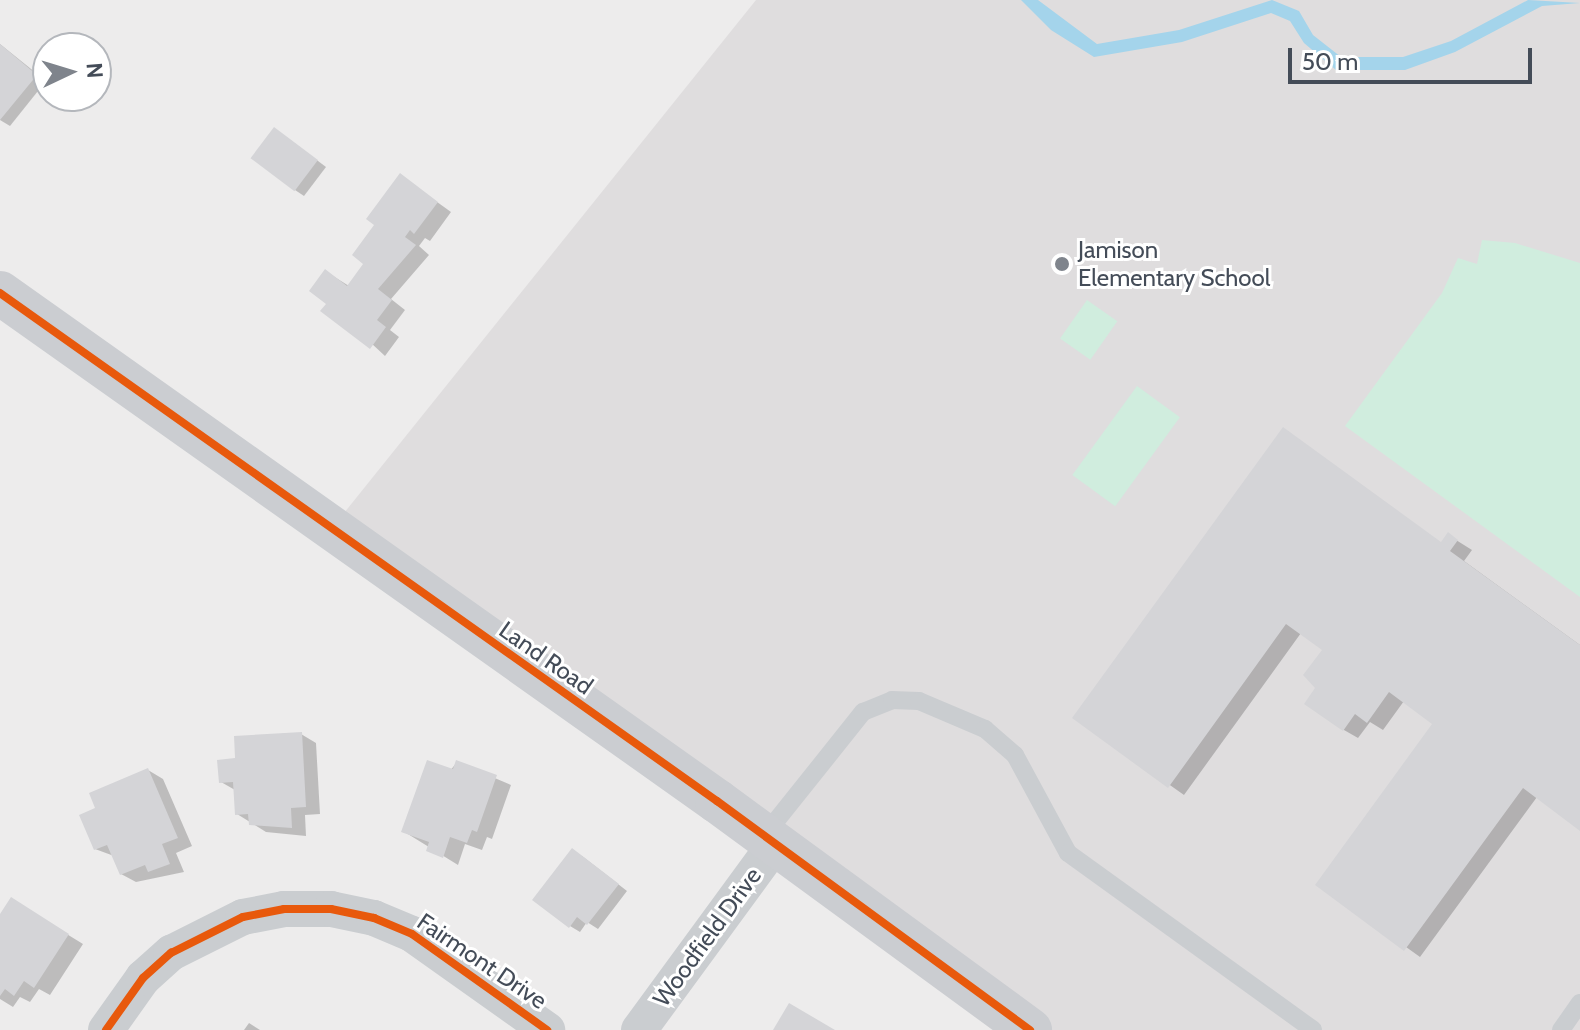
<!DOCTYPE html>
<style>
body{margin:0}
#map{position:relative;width:1580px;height:1030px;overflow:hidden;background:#edecec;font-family:Cabin,sans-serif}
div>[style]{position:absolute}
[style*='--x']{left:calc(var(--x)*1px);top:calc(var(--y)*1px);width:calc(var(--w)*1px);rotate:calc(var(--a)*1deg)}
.education>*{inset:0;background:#dfddde}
.green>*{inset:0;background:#d0edde;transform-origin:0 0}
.water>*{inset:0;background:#a4d4eb}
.shadow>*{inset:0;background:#0003}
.building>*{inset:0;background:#d4d4d7;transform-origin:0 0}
.lane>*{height:18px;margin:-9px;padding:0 9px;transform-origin:9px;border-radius:9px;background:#cacdd0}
.street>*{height:36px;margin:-18px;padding:0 18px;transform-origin:18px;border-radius:18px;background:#cacdd0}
.secondary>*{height:44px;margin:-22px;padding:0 22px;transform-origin:22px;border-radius:22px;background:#cbcdd1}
.cycleway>*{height:8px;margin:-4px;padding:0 4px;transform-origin:4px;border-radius:4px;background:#e8590c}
.dots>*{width:22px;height:22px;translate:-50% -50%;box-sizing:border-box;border:4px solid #fff;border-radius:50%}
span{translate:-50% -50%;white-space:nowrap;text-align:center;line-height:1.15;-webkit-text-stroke:6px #fff;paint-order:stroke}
.poi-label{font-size:24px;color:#444c58}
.left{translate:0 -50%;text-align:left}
.street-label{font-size:24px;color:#444c58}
.north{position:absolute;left:32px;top:32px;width:80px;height:80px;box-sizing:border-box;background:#fff;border:2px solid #b4b7bc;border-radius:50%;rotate:86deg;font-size:22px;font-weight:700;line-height:32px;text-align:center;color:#444c58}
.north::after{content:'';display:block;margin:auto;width:28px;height:36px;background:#7f848c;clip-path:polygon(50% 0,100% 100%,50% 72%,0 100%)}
.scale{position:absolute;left:1288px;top:48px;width:244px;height:36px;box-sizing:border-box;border:4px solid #444c58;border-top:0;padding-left:10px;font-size:24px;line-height:28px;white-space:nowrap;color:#444c58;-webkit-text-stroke:6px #fff;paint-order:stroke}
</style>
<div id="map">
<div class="education">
<div style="clip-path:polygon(756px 0,1580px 0,1580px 1030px,1024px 1030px,332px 528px)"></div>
</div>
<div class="green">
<div style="clip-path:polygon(1482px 240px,1515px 243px,1580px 263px,1580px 597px,1345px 426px,1442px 293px,1458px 258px,1477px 264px)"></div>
<div style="left:1087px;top:300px;width:37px;height:47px;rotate:35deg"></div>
<div style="left:1137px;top:386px;width:53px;height:110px;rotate:36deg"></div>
</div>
<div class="water">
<div style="clip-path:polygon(1021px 0,1038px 0,1097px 44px,1179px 30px,1272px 0,1299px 11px,1313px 35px,1341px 57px,1403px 57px,1451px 41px,1528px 0,1580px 3px,1542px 6px,1455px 52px,1405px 70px,1336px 70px,1304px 43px,1290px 21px,1271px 13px,1182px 42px,1094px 57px,1051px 30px)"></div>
</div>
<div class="shadow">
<div style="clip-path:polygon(0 44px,46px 81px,10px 126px,0 120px)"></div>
<div style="clip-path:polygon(285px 136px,326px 167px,304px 196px,295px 190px)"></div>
<div style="clip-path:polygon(401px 176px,451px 212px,430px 241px,425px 238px,419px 246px,429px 255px,391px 299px,405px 310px,390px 330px,399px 337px,385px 356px,329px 304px,325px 271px,349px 286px,366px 264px)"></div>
<div style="clip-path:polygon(1448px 535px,1472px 550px,1464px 561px,1580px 645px,1580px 828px,1537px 797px,1420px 957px,1318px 884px,1435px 723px,1404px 701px,1383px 730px,1370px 722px,1358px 738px,1344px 730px,1318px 688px,1324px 650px,1301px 633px,1184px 795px,1075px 718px,1443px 543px)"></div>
<div style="clip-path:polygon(301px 734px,316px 743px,320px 814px,305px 815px,306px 836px,266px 832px,237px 814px,235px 790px,221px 782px,237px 760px)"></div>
<div style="clip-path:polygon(457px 762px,511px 785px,492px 839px,487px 837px,482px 850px,465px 844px,458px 865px,403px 831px)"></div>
<div style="clip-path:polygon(148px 770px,163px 779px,192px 846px,176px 853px,184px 872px,136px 882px,121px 874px,114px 856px,95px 849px,98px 809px)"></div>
<div style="clip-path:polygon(582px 856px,627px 891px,598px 929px,587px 922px,580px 932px,570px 926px)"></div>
<div style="clip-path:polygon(26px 909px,83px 944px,50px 995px,39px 989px,30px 1002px,20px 997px,13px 1007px,0 999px,0 920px)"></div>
<div style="clip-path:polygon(249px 1023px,260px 1030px,244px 1030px)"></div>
</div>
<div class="building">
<div style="clip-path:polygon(0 44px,37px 75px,0 120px)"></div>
<div style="left:274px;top:127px;width:55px;height:39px;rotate:37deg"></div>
<div style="clip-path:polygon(400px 173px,438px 202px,414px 234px,410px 230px,405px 237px,416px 245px,378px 289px,392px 300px,377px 320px,386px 327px,370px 349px,320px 311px,326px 304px,309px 291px,325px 269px,347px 286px,363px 264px,352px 255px,374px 225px,366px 219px)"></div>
<div style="clip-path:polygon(1283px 427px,1441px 542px,1448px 532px,1458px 540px,1450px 551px,1580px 645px,1580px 831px,1523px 788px,1404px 951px,1315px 885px,1432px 724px,1389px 692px,1367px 723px,1355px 714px,1343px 731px,1304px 704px,1315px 688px,1303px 675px,1322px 650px,1286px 624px,1168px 788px,1072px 718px)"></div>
<div style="clip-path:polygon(302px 732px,306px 807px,291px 808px,292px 828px,249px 825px,248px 814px,235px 815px,233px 782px,219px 783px,217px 760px,235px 758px,234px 736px)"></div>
<div style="clip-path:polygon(427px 760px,453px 769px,456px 760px,497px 775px,477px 832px,472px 830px,467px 843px,450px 837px,443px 858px,426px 851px,429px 842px,401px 832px)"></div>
<div style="clip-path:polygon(148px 768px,178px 838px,162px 844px,170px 864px,148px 872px,145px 865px,120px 875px,107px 845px,94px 850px,79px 815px,95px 808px,89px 793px)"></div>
<div style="clip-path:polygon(572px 848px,619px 884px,587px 925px,577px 917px,569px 928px,532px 900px)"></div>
<div style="clip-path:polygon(11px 897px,69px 934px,34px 988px,24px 981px,14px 996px,5px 989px,0 996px,0 914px)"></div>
<div style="clip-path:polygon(789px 1003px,835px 1030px,773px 1030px)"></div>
</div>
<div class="lane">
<div style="--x:764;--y:836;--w:159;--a:-51.4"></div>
<div style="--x:863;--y:712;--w:31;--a:-22"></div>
<div style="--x:892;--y:700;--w:27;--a:2"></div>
<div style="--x:919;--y:701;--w:72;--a:23"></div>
<div style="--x:985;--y:729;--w:40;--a:41"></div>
<div style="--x:1015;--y:755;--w:111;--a:61.6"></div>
<div style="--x:1068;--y:853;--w:302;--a:35.8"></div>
<div style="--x:1561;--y:1030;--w:33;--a:-55"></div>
</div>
<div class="street">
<div style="--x:106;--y:1030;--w:64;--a:-54.6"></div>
<div style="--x:143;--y:978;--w:38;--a:-42"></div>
<div style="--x:171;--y:953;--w:80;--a:-26.6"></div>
<div style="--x:243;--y:917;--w:42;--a:-11"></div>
<div style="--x:284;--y:909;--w:47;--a:0"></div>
<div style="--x:331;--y:909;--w:44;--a:11.8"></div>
<div style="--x:374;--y:918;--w:41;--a:22.8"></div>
<div style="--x:412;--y:934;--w:166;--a:35.4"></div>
<div style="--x:639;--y:1030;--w:230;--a:-53.8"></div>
</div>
<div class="secondary">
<div style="--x:0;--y:293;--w:879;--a:35.32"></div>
<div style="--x:717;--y:801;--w:388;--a:36.2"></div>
</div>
<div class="cycleway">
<div style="--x:0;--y:293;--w:879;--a:35.32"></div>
<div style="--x:717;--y:801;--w:388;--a:36.2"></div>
<div style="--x:106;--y:1030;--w:64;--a:-54.6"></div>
<div style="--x:143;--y:978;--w:38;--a:-42"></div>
<div style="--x:171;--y:953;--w:80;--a:-26.6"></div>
<div style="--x:243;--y:917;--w:42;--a:-11"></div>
<div style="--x:284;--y:909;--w:47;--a:0"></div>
<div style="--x:331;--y:909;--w:44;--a:11.8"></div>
<div style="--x:374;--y:918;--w:41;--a:22.8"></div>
<div style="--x:412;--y:934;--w:166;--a:35.4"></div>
</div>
<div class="dots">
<div style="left:1062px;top:264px;background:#7f848c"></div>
</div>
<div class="poi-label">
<span class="left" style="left:1078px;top:264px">Jamison<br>Elementary School</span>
</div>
<div class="street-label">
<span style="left:546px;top:658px;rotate:35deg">Land Road</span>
<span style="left:707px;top:937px;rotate:-54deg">Woodfield Drive</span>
<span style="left:482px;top:961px;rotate:34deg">Fairmont Drive</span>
</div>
<div class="north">N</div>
<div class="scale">50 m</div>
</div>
